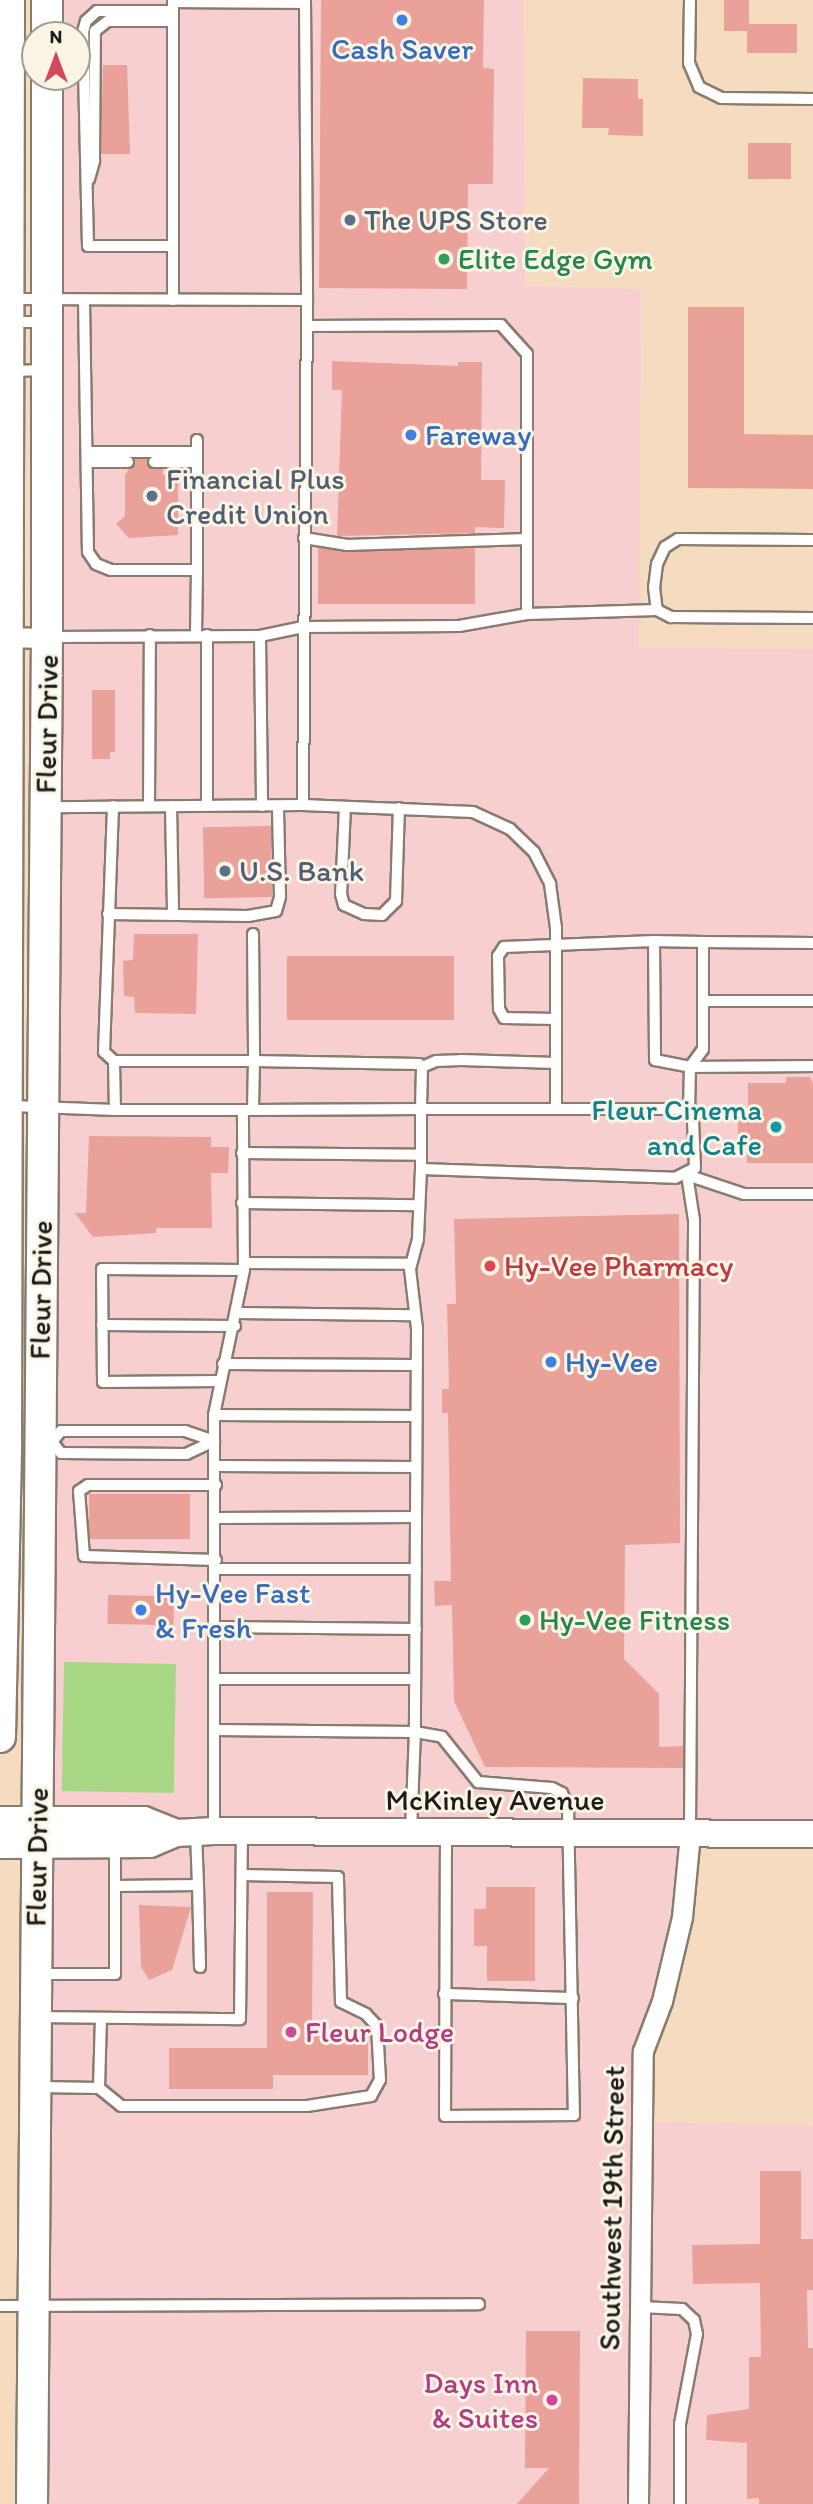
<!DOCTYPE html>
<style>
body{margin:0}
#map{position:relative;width:813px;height:2504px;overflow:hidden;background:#f5dcc0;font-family:Itim,sans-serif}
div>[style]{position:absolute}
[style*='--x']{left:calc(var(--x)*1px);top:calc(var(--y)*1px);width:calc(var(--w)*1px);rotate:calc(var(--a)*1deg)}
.built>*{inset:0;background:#f7cfd1}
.green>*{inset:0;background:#a7d785;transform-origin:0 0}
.building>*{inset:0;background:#e9a199;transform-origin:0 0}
.roads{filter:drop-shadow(2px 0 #887c6e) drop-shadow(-2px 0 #887c6e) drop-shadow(0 2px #887c6e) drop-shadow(0 -2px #887c6e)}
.lane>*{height:10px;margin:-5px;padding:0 5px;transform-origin:5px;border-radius:5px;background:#fff}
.street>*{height:19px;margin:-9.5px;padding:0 9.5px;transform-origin:9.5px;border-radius:9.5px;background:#fff}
.secondary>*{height:26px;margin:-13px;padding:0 13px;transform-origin:13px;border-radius:13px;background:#fff}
.primary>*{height:30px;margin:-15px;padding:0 15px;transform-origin:15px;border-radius:15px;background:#fff}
.dots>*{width:19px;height:19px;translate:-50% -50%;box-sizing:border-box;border:4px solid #fcf5e5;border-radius:50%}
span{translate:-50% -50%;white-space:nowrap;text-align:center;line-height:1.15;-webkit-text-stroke:6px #fcf5e5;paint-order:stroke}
.shop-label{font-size:30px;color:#366cbe}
.left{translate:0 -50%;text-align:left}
.service-label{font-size:30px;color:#4e5e75}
.leisure-label{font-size:30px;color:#27864d}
.street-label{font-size:30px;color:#1c1c1c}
.culture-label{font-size:30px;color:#0d838f}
.right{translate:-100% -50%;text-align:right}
.health-label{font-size:30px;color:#be3a42}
.hotel-label{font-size:30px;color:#b23c85}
.north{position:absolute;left:21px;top:21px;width:70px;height:70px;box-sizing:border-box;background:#fcf5e5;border:2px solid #a29e95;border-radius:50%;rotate:0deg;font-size:19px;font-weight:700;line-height:28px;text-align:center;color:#1c1c1c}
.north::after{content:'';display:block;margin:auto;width:24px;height:32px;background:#d1495b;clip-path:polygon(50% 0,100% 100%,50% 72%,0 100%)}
</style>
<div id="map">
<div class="built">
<div style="clip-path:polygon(47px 0,523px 0,525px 286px,641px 289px,639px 648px,813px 649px,813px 1834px,690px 1835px,643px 2051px,641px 2122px,813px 2125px,813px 2504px,32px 2504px,47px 77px,77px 77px,77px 35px,47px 35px)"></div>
</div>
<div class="green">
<div style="left:64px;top:1662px;width:112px;height:129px;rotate:1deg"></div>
</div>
<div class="building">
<div style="clip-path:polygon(321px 0,484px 0,483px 68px,494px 69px,493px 184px,468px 184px,467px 289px,319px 288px)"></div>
<div style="clip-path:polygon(724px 0,749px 0,749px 24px,797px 24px,797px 53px,747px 53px,747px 31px,724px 31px)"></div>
<div style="clip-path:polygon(103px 65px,127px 65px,130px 154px,101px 154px)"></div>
<div style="clip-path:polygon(583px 78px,638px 79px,638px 99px,643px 99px,643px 136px,608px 135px,609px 128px,582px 128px)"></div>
<div style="left:748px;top:143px;width:43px;height:36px"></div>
<div style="clip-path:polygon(688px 307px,744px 307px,744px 434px,813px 435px,813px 489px,688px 488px)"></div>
<div style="clip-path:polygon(332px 361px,458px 366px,458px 362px,482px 362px,481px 480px,505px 480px,504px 528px,475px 527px,475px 533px,337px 536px,342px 390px,332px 390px)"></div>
<div style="clip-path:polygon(135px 459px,147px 459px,150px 468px,163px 469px,163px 475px,178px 475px,178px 535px,129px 538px,116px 524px,125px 516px,125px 475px)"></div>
<div style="left:475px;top:548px;width:56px;height:157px;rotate:90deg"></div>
<div style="clip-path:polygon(92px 690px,115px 690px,115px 752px,110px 752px,110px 759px,92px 759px)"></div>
<div style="left:271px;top:826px;width:71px;height:68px;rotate:89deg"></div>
<div style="clip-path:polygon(134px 934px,198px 934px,196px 1014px,135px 1013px,134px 997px,124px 996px,123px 961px,133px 960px)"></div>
<div style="left:287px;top:956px;width:167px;height:64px"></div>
<div style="clip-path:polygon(786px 1077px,810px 1077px,813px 1083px,813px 1163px,747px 1163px,747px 1139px,738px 1139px,738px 1115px,748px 1115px,748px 1083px,786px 1083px)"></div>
<div style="clip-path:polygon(89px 1136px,211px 1137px,211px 1147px,229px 1147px,228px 1173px,211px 1173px,212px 1228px,156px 1228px,156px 1233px,93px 1237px,75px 1213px,86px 1213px)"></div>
<div style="clip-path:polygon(679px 1214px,680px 1543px,625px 1545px,624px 1659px,659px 1694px,659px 1747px,683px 1746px,683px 1768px,485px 1767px,454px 1701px,452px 1605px,435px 1606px,434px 1581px,451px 1581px,448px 1413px,442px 1413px,442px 1389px,449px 1389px,447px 1304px,456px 1304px,454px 1219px)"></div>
<div style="left:89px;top:1494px;width:101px;height:45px"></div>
<div style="left:108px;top:1595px;width:66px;height:29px;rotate:1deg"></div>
<div style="clip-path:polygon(486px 1887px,535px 1887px,535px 1981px,487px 1981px,487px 1946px,474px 1946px,474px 1909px,486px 1909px)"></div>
<div style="clip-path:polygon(267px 1892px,313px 1892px,312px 2031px,368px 2031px,368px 2075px,273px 2075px,273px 2089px,169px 2089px,169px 2048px,267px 2048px)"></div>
<div style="clip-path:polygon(139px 1905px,191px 1907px,172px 1970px,149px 1980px,141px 1967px)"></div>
<div style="clip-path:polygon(760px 2171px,801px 2171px,801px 2239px,813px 2239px,813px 2290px,807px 2290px,808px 2348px,813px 2348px,813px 2504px,759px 2504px,759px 2498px,747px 2499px,747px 2443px,706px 2440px,707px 2415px,749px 2409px,749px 2357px,761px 2357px,760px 2283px,693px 2284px,692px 2245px,760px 2244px)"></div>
<div style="clip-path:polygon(526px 2331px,580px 2331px,579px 2504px,517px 2504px,549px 2468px,525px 2468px)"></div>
</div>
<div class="roads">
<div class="lane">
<div style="--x:305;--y:0;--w:300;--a:89.6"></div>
<div style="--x:690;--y:0;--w:63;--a:90.9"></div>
<div style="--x:689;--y:63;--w:26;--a:67"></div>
<div style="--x:699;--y:87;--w:25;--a:26"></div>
<div style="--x:722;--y:98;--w:91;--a:0.6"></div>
<div style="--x:173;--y:2;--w:132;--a:0.4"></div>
<div style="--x:89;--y:179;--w:19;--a:-74"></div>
<div style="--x:94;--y:161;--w:130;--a:-89.6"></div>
<div style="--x:95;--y:31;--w:16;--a:-38"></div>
<div style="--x:108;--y:21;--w:65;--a:0"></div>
<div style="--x:173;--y:246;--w:85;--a:180"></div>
<div style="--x:88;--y:246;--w:214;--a:-91.3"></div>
<div style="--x:83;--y:32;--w:11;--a:-75"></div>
<div style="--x:86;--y:21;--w:15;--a:-42"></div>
<div style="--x:97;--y:11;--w:76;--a:0"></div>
<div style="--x:12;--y:299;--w:295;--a:0.2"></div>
<div style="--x:307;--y:300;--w:505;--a:90.45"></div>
<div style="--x:303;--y:805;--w:253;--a:179.5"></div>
<div style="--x:84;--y:300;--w:252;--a:89.1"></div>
<div style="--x:88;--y:552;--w:14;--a:56"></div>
<div style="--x:96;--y:564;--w:16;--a:22"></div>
<div style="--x:111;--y:570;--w:86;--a:0"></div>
<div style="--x:197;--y:570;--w:65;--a:90.9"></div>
<div style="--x:173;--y:300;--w:300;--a:-90"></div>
<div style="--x:10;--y:322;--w:34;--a:0"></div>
<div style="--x:307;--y:326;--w:194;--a:-0.3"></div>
<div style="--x:501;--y:325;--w:39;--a:48"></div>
<div style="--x:527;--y:354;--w:260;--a:90"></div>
<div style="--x:11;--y:371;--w:34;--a:-2"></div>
<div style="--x:87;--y:452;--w:110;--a:0"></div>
<div style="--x:87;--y:462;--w:41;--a:0"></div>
<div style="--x:154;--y:462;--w:43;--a:0"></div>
<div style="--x:304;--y:538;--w:44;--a:9.2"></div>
<div style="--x:347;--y:545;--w:180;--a:-1.9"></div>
<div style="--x:813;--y:540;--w:135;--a:-179.6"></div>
<div style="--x:678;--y:539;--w:15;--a:148"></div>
<div style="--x:665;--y:547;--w:19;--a:115"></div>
<div style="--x:657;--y:564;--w:23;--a:97"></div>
<div style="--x:654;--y:587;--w:23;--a:83"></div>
<div style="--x:657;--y:610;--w:16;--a:27"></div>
<div style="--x:671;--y:617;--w:142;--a:0.4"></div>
<div style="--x:197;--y:570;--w:130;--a:-90"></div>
<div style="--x:260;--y:636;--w:170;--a:89.3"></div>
<div style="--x:51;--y:637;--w:209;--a:-0.3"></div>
<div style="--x:260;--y:636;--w:44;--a:-11.8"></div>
<div style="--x:303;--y:627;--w:156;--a:-0.4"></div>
<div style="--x:459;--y:626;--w:69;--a:-10"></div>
<div style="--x:527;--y:614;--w:130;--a:-1.8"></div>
<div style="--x:303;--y:805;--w:170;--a:2.4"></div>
<div style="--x:473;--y:812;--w:41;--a:24.7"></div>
<div style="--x:510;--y:829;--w:33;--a:44"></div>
<div style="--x:534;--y:852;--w:36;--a:63"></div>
<div style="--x:550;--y:884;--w:44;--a:82.2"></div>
<div style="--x:556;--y:928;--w:181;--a:90"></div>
<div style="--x:149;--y:806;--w:171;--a:-89.7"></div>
<div style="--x:171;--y:806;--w:109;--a:88.9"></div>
<div style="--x:207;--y:806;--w:171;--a:-90"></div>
<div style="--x:345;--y:807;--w:87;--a:92.6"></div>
<div style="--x:341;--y:894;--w:11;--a:75"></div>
<div style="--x:344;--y:905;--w:22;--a:24"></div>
<div style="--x:364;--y:914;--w:18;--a:3"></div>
<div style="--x:382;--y:915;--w:20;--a:-45"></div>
<div style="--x:396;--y:901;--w:93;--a:-88.2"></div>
<div style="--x:108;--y:914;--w:140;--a:0.8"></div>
<div style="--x:248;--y:916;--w:28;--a:-10"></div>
<div style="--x:276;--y:911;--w:15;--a:-74"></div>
<div style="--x:280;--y:897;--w:91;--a:-91.3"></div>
<div style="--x:253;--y:934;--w:127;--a:89.5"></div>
<div style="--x:254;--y:1061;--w:165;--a:1"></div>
<div style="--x:419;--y:1064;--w:4;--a:45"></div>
<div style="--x:422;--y:1067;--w:42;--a:91.4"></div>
<div style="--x:421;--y:1109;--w:60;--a:90"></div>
<div style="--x:421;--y:1169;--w:254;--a:2"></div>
<div style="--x:675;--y:1178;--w:22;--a:-27"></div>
<div style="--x:695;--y:1168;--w:48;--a:-92.4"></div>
<div style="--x:693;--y:1120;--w:8;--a:-120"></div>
<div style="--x:689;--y:1113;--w:15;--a:-164"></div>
<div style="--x:675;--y:1109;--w:254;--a:180"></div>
<div style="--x:421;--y:1109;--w:168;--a:179.7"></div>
<div style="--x:703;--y:942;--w:110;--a:0.5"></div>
<div style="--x:703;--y:1001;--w:110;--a:0"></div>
<div style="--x:556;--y:1019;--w:52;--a:-178.9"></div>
<div style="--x:504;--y:1018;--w:10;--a:-119"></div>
<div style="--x:499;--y:1009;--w:53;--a:-91.1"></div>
<div style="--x:498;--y:956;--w:11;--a:-56"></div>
<div style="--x:504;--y:947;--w:150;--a:-2.3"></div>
<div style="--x:114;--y:1061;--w:140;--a:0"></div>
<div style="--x:254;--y:1061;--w:49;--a:91.2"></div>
<div style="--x:253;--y:1110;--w:138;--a:180"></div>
<div style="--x:422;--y:1067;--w:15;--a:-23"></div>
<div style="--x:436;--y:1061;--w:25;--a:-2"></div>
<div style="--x:461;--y:1060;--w:95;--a:1.8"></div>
<div style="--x:12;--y:1106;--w:103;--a:2.2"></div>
<div style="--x:115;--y:1110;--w:49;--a:-91.2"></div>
<div style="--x:114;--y:1061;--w:13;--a:-138"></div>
<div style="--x:104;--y:1052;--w:246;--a:-87.9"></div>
<div style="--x:689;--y:1113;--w:46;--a:-88.8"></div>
<div style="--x:690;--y:1067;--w:22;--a:-54"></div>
<div style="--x:703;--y:1049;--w:107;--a:-90"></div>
<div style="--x:703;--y:942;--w:49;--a:-178.8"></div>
<div style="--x:654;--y:941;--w:119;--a:89.5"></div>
<div style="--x:655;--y:1060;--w:36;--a:11"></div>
<div style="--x:690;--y:1067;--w:123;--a:-0.5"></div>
<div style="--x:242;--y:1153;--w:179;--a:0.6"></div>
<div style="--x:421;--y:1169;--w:70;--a:92.5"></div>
<div style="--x:418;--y:1239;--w:31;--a:105"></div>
<div style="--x:410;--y:1269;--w:60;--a:83.3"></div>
<div style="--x:417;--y:1329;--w:403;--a:90.3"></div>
<div style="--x:415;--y:1732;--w:27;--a:10"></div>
<div style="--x:442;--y:1737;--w:58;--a:51.3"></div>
<div style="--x:478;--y:1782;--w:74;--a:4.6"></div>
<div style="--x:552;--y:1788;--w:11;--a:27"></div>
<div style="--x:562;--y:1793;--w:15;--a:67"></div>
<div style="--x:568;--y:1807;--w:308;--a:88.9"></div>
<div style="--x:574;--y:2115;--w:129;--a:179.6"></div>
<div style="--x:445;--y:2116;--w:281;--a:-89.8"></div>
<div style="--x:242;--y:1203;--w:176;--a:0.7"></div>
<div style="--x:244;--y:1263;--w:166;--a:0.3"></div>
<div style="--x:238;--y:1313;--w:175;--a:0.7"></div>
<div style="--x:102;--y:1325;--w:133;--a:0.4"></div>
<div style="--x:223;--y:1364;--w:194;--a:0.3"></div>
<div style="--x:219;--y:1381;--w:116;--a:179.5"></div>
<div style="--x:103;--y:1382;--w:113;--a:-90.5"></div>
<div style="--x:102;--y:1269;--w:142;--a:0.4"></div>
<div style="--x:214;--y:1415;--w:202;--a:0.3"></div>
<div style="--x:61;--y:1431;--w:124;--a:0"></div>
<div style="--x:185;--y:1431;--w:31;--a:19"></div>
<div style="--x:214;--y:1441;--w:31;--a:155"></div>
<div style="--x:186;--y:1454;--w:125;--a:-179.5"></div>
<div style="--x:61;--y:1453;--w:14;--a:-129"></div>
<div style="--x:52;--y:1442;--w:14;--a:-51"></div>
<div style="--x:216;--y:1466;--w:200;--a:0.3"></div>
<div style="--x:216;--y:1485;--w:128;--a:180"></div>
<div style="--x:88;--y:1485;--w:11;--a:146"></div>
<div style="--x:79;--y:1491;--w:65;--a:85.6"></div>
<div style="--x:84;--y:1556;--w:132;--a:1.7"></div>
<div style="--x:216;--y:1518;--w:200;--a:-0.3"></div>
<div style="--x:216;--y:1569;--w:200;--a:0"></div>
<div style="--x:216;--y:1627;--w:200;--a:0.6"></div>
<div style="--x:215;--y:1679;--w:200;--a:0"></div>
<div style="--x:214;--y:1730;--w:201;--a:0.6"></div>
<div style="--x:415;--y:1732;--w:100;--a:92.3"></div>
<div style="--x:214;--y:1830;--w:415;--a:-90"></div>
<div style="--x:214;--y:1415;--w:148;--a:-78.3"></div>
<div style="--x:244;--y:1270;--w:160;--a:-90.4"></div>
<div style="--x:690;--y:1830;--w:610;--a:-89.62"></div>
<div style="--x:694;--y:1220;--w:46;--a:-98.8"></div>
<div style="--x:687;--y:1175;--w:60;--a:18.4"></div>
<div style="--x:744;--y:1194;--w:69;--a:0"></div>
<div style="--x:196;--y:1833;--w:52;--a:87.8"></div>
<div style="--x:115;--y:1886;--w:83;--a:-0.7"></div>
<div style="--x:198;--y:1885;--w:82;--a:88.6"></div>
<div style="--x:40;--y:1974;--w:75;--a:0"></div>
<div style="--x:115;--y:1974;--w:130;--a:-90"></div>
<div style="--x:444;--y:1994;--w:129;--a:1.8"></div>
<div style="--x:40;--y:2017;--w:200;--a:0.6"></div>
<div style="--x:240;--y:2019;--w:187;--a:-89.4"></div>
<div style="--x:39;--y:2087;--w:60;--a:1"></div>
<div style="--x:99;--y:2088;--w:28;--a:39"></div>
<div style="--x:121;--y:2106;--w:186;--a:0"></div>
<div style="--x:307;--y:2106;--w:65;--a:-8.9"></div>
<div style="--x:371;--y:2096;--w:18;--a:-61"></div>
<div style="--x:380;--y:2080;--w:54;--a:-93.2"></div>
<div style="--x:377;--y:2026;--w:16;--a:-133"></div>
<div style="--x:366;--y:2014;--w:28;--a:-154"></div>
<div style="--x:341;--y:2002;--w:125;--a:-91.4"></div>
<div style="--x:338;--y:1877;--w:96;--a:-178.8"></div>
<div style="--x:99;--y:2088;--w:70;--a:-88.4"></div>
<div style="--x:0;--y:2306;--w:479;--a:-0.2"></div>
<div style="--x:640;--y:2307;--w:42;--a:2.7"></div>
<div style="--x:682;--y:2309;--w:16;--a:43"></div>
<div style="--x:694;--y:2320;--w:14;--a:78"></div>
<div style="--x:697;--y:2334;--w:92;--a:100.7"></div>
<div style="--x:680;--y:2424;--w:80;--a:90"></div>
</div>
<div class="street">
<div style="--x:0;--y:637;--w:47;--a:1.2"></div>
<div style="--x:638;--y:2504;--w:453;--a:-89.4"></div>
<div style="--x:643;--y:2051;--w:53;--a:-69.2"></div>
<div style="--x:662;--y:2001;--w:86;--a:-76.6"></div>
<div style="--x:682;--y:1917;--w:83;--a:-84.5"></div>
</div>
<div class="secondary">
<div style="--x:0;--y:1820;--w:144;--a:0"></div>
<div style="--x:144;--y:1820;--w:35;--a:22"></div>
<div style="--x:0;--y:1845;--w:150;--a:-0.4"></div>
<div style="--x:150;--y:1844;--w:28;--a:-23"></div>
<div style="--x:176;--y:1833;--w:38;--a:-3"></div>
<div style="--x:214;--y:1831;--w:599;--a:0.29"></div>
</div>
<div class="primary">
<div style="--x:47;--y:0;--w:35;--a:90"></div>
<div style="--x:0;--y:1737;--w:295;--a:-88.8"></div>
<div style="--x:6;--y:1442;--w:1442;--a:-89.88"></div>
<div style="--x:32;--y:2504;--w:1866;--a:-89.54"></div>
<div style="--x:47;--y:638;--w:561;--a:-90"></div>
</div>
</div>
<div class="dots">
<div style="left:402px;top:20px;background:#3f7fe0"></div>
<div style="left:350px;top:220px;background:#5c6f8a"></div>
<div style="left:444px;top:259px;background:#2e9e5b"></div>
<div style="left:411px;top:435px;background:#3f7fe0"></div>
<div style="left:152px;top:496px;background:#5c6f8a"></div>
<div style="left:225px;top:871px;background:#5c6f8a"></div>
<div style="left:776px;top:1127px;background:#0f9aa8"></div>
<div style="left:490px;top:1266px;background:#e0444e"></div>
<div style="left:551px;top:1362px;background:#3f7fe0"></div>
<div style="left:141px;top:1610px;background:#3f7fe0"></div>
<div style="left:525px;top:1620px;background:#2e9e5b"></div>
<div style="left:291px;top:2032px;background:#d1479c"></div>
<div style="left:552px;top:2400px;background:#d1479c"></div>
</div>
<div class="shop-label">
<span style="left:402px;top:49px">Cash Saver</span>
<span class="left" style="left:425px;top:435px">Fareway</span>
<span class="left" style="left:565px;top:1362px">Hy-Vee</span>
<span class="left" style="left:155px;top:1610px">Hy-Vee Fast<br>&amp; Fresh</span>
</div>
<div class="service-label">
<span class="left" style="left:364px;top:220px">The UPS Store</span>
<span class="left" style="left:166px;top:496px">Financial Plus<br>Credit Union</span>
<span class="left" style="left:239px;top:871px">U.S. Bank</span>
</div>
<div class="leisure-label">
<span class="left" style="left:458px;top:259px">Elite Edge Gym</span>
<span class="left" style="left:539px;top:1620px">Hy-Vee Fitness</span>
</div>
<div class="street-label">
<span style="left:47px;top:724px;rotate:-89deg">Fleur Drive</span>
<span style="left:41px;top:1290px;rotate:-89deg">Fleur Drive</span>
<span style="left:495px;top:1800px">McKinley Avenue</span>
<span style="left:37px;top:1857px;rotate:-89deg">Fleur Drive</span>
<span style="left:612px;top:2208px;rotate:-89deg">Southwest 19th Street</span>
</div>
<div class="culture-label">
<span class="right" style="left:762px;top:1127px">Fleur Cinema<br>and Cafe</span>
</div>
<div class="health-label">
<span class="left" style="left:504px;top:1266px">Hy-Vee Pharmacy</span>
</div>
<div class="hotel-label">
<span class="left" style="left:305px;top:2032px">Fleur Lodge</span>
<span class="right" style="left:538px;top:2400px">Days Inn<br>&amp; Suites</span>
</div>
<div class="north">N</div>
</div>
